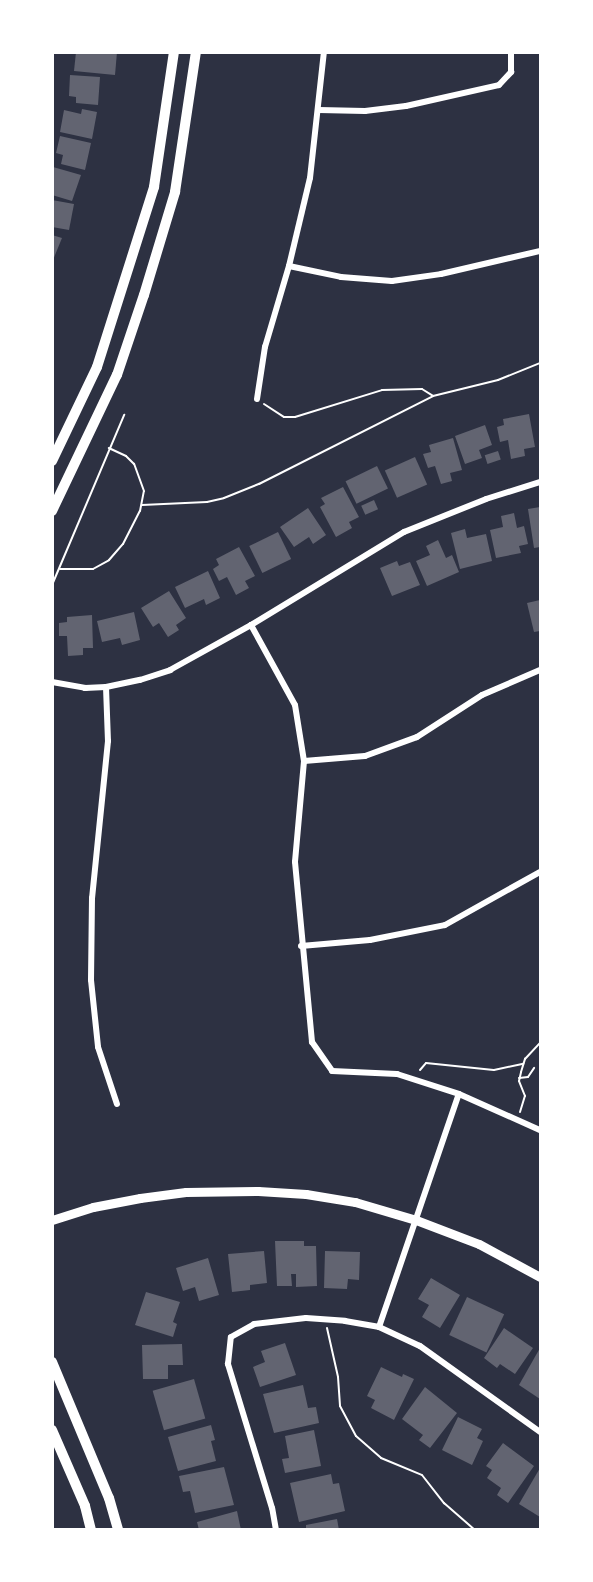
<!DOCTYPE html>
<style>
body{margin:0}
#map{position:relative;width:593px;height:1582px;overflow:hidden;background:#2d3142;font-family:"Noto Sans",sans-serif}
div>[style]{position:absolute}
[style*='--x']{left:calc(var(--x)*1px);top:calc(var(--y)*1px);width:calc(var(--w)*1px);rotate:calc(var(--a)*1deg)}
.building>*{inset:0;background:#626471;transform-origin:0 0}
.path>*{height:2px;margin:-1px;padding:0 1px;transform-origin:1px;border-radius:1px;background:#fff}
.minor>*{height:6px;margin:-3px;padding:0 3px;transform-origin:3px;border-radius:3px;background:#fff}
.tertiary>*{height:9px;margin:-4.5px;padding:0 4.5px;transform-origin:4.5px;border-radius:4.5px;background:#fff}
.secondary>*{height:10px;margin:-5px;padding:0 5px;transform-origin:5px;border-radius:5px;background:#fff}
span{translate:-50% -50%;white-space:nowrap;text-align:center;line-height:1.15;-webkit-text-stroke:5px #fff;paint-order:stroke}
.frame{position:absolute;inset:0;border:54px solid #fff;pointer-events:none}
</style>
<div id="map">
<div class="building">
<div style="clip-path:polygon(76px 52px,117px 52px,115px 75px,74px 71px)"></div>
<div style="clip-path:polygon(70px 75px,100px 77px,98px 105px,76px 103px,76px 97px,69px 96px)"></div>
<div style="clip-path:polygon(82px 109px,97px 112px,92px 139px,60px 132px,64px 110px,81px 114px)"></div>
<div style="clip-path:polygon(60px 136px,91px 143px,85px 170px,61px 164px,63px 155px,56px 153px)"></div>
<div style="clip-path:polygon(53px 167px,81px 175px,72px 201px,52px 195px)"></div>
<div style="clip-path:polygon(52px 200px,74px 204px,69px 230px,52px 227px)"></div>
<div style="clip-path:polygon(52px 235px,62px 238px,53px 260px,52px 260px)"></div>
<div style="clip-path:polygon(529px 414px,535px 447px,524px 449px,525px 456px,511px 459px,508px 440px,500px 442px,497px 427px,504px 425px,503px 419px)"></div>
<div style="clip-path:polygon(485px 425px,492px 445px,479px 450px,482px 458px,465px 464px,455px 436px)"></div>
<div style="clip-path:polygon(453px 438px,462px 470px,450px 473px,452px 481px,441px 484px,435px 466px,428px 468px,423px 454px,431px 452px,429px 445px)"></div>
<div style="left:498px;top:451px;width:9px;height:14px;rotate:72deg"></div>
<div style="left:415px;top:457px;width:30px;height:33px;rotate:66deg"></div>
<div style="left:377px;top:466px;width:25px;height:35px;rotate:64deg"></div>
<div style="clip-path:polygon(343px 487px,359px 517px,349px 522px,352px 528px,336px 537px,320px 507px,325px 504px,321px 498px)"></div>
<div style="left:374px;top:500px;width:10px;height:14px;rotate:66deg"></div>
<div style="clip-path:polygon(540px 507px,540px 547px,534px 548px,528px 509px)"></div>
<div style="clip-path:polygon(308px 508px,326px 535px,313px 544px,309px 537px,294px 547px,280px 527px)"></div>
<div style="clip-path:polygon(514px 513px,517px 528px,524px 526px,528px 544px,519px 546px,521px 553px,496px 558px,490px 530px,503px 527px,501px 516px)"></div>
<div style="clip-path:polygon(465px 529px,467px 538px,486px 534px,492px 561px,460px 569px,451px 533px)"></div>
<div style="left:278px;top:532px;width:30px;height:32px;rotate:64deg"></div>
<div style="clip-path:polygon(438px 540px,446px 558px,452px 555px,459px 572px,427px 586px,416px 561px,430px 555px,426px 546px)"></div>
<div style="clip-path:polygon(239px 547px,255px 576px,245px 581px,249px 588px,236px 595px,227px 577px,219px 581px,213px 569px,219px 565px,216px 559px)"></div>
<div style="clip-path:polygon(397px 561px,399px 566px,410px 562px,420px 585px,392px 596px,380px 568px)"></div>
<div style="clip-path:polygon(208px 571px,220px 598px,206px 605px,204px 599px,185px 608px,175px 587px)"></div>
<div style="clip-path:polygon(169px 591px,186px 618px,176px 625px,179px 630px,168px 637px,159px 623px,153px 627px,141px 608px)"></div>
<div style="clip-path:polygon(540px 600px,540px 631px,534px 632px,527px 603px)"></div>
<div style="clip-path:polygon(134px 612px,140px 640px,122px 645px,120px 638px,102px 642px,97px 621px)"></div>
<div style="clip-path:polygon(92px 615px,93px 648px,83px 648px,83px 655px,68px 656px,67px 636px,59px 636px,59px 623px,67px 622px,67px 617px)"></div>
<div style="clip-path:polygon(275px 1241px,304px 1241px,304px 1246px,316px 1246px,317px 1286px,296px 1287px,296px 1274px,291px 1274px,292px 1286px,277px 1286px)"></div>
<div style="clip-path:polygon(264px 1251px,267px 1283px,250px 1285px,250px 1290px,232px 1292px,228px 1254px)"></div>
<div style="clip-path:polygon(325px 1251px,360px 1252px,359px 1280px,348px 1279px,347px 1289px,324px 1288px)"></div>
<div style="clip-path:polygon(208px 1258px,219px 1295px,199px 1301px,195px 1287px,183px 1291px,176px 1268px)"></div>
<div style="clip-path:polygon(431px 1278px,460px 1295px,440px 1328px,422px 1317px,429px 1305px,418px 1299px)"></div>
<div style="clip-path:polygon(146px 1292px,180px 1302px,173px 1322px,177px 1324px,173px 1337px,135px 1325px)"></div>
<div style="left:467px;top:1297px;width:41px;height:42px;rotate:25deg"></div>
<div style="clip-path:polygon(504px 1328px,533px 1348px,515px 1374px,500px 1364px,497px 1368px,484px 1358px)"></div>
<div style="clip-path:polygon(285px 1343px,296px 1375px,260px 1387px,253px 1367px,265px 1362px,261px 1351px)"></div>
<div style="clip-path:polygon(182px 1344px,183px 1365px,168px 1365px,168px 1379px,143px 1379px,142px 1345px)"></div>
<div style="clip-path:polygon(540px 1348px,540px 1399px,519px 1385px)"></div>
<div style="clip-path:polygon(381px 1367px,402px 1377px,403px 1374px,414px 1379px,394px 1420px,371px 1408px,375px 1400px,367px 1396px)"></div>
<div style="left:194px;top:1379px;width:41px;height:43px;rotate:74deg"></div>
<div style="clip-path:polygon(303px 1385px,308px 1408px,316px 1407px,319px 1423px,274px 1433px,263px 1394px)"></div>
<div style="clip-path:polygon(425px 1387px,457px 1413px,430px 1448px,419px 1440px,423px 1435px,402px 1419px)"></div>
<div style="clip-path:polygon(458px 1417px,482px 1429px,477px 1438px,483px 1441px,472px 1465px,442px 1450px)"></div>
<div style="clip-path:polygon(211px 1425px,215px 1440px,211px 1441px,216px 1461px,178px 1471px,168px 1437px)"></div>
<div style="clip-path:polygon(314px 1430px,321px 1466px,285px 1473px,282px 1459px,289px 1458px,285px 1436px)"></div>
<div style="clip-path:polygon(503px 1443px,534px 1466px,508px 1503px,497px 1495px,501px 1488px,487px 1478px,492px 1470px,486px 1466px)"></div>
<div style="clip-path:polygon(224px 1467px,234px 1505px,195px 1513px,190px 1491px,183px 1492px,179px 1476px)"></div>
<div style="clip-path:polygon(540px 1468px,540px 1517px,519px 1504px)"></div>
<div style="clip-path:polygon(331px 1474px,333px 1484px,339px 1483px,345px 1511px,299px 1522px,290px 1483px)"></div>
<div style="clip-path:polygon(237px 1511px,241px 1530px,199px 1530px,197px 1522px)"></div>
<div style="clip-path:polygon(337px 1519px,339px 1530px,306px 1530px,306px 1525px)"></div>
</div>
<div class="path">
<div style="--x:264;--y:404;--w:24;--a:33"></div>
<div style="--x:284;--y:417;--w:11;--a:0"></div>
<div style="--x:295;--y:417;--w:91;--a:-17.2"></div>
<div style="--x:382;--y:390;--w:40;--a:-1.4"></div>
<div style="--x:422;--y:389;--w:13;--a:32"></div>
<div style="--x:142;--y:505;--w:65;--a:-2.6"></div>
<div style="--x:207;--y:502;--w:17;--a:-13"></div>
<div style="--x:224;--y:498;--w:38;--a:-22"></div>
<div style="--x:259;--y:484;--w:195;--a:-26.8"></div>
<div style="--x:433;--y:396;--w:67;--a:-13.8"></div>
<div style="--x:498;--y:380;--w:45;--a:-22"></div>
<div style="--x:60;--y:569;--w:33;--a:0"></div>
<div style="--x:93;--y:569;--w:18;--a:-29"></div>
<div style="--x:109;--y:560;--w:21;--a:-49"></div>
<div style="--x:123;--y:544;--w:37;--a:-63"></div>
<div style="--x:140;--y:511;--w:20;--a:-79"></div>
<div style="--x:144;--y:491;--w:29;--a:-110"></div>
<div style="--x:134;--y:464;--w:11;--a:-135"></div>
<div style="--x:126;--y:456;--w:19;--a:-155"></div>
<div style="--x:52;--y:585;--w:185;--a:-67"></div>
<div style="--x:420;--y:1070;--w:9;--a:-49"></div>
<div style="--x:426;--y:1063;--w:68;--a:5.9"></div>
<div style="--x:494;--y:1070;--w:30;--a:-12"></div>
<div style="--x:519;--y:1078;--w:9;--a:-6"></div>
<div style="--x:528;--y:1077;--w:11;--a:-56"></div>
<div style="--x:520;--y:1112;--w:17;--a:-73"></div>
<div style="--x:525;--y:1096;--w:16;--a:-112"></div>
<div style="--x:519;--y:1081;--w:9;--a:-77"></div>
<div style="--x:521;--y:1072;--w:14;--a:-73"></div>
<div style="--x:525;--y:1059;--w:22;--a:-47"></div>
<div style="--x:327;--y:1328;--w:50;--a:77.3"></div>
<div style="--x:338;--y:1377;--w:29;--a:86"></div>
<div style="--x:340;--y:1406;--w:34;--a:62"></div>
<div style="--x:356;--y:1436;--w:33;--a:41"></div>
<div style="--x:381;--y:1458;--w:44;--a:22.5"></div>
<div style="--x:422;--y:1475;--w:36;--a:52"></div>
<div style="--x:444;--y:1503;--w:41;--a:41.1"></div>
</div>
<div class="minor">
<div style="--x:319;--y:110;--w:46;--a:1.2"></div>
<div style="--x:365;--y:111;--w:41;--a:-7"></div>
<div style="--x:406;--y:106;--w:95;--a:-12.7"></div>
<div style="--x:499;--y:85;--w:18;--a:-47"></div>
<div style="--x:511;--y:72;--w:20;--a:-90"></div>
<div style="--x:289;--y:266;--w:53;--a:11.9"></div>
<div style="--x:341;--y:277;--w:51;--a:4.5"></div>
<div style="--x:392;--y:281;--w:49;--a:-8.1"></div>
<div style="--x:441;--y:274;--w:102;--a:-13.1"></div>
<div style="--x:257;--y:399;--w:53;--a:-81.3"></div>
<div style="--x:265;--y:347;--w:84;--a:-73.5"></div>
<div style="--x:289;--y:266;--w:90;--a:-76.6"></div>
<div style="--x:310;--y:178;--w:127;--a:-83.7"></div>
<div style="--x:251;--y:625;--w:91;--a:61.2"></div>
<div style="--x:295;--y:705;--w:57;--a:80.9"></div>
<div style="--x:304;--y:761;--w:101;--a:95.1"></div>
<div style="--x:295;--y:862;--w:181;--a:84.6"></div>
<div style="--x:312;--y:1042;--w:35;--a:55"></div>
<div style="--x:332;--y:1071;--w:65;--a:2.6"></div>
<div style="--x:397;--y:1074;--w:65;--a:17.9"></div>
<div style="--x:459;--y:1094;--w:89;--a:24"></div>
<div style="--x:52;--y:682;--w:34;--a:10"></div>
<div style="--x:85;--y:688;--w:21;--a:-3"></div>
<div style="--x:106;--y:687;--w:35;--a:-12"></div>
<div style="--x:140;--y:680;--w:32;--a:-18"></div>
<div style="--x:170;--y:670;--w:93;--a:-29.1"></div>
<div style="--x:251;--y:625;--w:179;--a:-31.3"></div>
<div style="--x:404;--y:532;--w:88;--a:-21.9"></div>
<div style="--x:486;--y:499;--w:57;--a:-17.5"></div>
<div style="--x:106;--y:687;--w:54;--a:87.9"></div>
<div style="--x:108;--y:741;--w:158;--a:95.8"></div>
<div style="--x:92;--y:898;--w:82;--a:90.7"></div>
<div style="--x:91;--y:980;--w:67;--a:84"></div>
<div style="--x:98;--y:1047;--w:60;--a:71.6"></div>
<div style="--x:304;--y:761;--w:61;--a:-4.7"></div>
<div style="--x:365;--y:756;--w:55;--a:-20.1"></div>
<div style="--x:417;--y:737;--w:77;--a:-32.9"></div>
<div style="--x:482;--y:695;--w:63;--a:-23.3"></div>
<div style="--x:301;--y:946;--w:69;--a:-5"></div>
<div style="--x:370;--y:940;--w:76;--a:-11.3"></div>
<div style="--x:445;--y:925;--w:109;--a:-29.2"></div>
<div style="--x:379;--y:1327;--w:246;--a:-71.1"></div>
<div style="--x:276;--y:1530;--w:22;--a:-100"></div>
<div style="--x:272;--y:1508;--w:151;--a:-107"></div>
<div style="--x:228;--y:1364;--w:27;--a:-84"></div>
<div style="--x:231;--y:1337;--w:26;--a:-29"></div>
<div style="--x:254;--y:1324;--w:52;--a:-6.6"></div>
<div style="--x:306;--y:1318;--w:39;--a:4"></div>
<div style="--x:345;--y:1321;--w:35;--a:10"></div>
<div style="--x:379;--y:1327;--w:45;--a:24.9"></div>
<div style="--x:420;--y:1346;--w:148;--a:35.6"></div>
</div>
<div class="tertiary">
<div style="--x:52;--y:1220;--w:43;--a:-17.6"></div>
<div style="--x:93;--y:1207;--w:48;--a:-10.8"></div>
<div style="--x:140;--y:1198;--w:46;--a:-7.4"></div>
<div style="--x:186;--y:1192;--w:72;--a:-0.8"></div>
<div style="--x:258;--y:1191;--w:48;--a:3.6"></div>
<div style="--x:306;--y:1194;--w:50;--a:9.3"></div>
<div style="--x:355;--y:1202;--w:64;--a:16.4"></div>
<div style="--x:416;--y:1220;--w:67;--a:20.9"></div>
<div style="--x:479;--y:1244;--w:69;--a:28.4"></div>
</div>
<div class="secondary">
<div style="--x:52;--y:461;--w:104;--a:-64.4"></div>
<div style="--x:97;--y:367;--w:189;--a:-72.4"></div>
<div style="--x:154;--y:187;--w:136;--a:-81.6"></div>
<div style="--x:52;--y:511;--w:151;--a:-64.5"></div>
<div style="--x:117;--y:375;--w:84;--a:-71.4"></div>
<div style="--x:144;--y:295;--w:108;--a:-73.2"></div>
<div style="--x:175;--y:192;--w:142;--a:-81.5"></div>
<div style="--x:52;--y:1362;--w:147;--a:67.3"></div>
<div style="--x:109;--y:1498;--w:33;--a:74"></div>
<div style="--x:52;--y:1430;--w:83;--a:66.5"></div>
<div style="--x:85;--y:1506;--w:25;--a:76"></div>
</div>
<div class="frame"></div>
</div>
